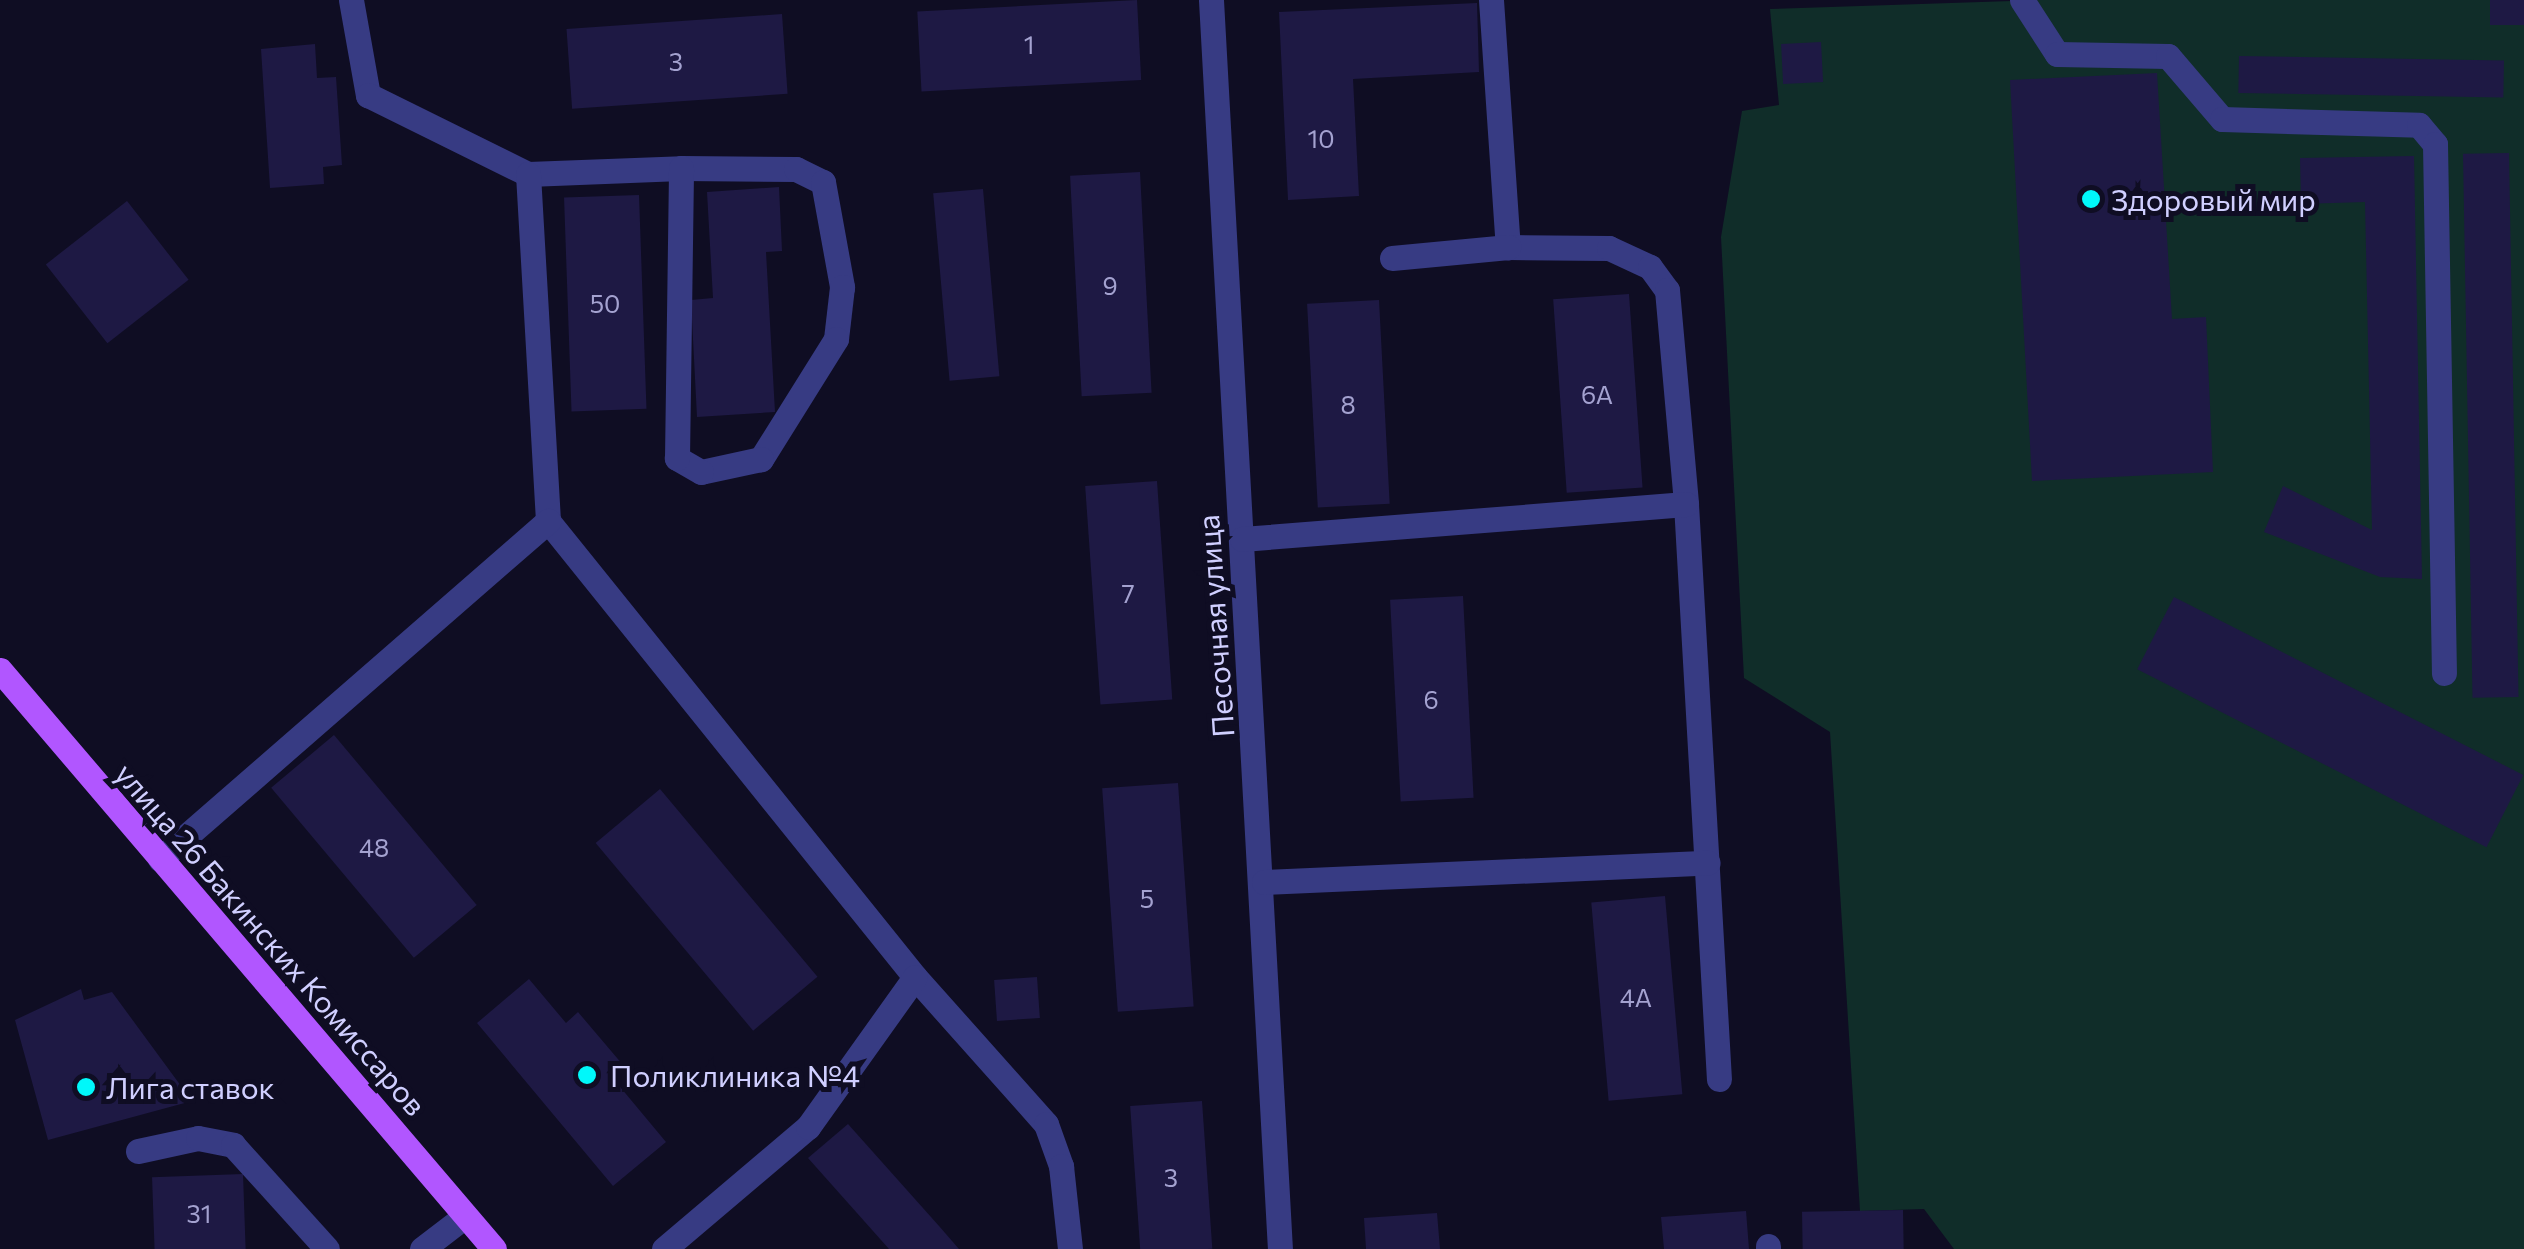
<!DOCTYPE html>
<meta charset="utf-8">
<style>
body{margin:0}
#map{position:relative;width:2524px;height:1249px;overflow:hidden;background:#0f0d23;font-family:Commissioner,sans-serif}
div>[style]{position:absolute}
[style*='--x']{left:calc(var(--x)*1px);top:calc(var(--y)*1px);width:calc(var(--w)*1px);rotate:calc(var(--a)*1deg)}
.green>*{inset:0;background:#102d29}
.building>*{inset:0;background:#1e1944;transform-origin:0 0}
.minor>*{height:25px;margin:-12.5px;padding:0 12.5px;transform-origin:12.5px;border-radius:12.5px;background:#373b83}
.major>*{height:25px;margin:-12.5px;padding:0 12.5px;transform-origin:12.5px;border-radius:12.5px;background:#b156ff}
.dots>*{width:28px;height:28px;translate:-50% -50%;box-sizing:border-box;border:5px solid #0f0d23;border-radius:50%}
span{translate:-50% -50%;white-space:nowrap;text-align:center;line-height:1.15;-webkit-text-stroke:10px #0f0d23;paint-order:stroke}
.number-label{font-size:25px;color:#a4a2d0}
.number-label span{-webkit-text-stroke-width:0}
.poi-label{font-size:30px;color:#d0cfff}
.left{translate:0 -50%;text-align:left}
.street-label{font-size:30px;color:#d0cfff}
</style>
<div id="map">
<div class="green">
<div style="clip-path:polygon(2039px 0,2524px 0,2524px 1249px,1954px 1249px,1924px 1209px,1860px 1211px,1830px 732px,1744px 678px,1721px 237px,1742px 111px,1779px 105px,1770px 9px)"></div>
</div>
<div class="building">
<div style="left:1137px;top:0;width:80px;height:220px;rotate:87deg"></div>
<div style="left:2490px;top:0;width:34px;height:25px"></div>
<div style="clip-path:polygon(1477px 3px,1479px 72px,1353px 79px,1359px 196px,1288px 200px,1279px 12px)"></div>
<div style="left:782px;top:14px;width:80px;height:216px;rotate:86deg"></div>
<div style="left:1821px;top:42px;width:40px;height:40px;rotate:87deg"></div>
<div style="clip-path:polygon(315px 44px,317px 78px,336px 77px,342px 165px,323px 167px,324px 184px,270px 188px,261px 49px)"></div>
<div style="left:2239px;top:56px;width:265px;height:37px;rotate:1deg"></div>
<div style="clip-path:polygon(2157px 73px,2172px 319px,2206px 317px,2213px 472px,2032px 481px,2010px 80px)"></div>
<div style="left:2509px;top:153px;width:544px;height:46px;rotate:89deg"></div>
<div style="clip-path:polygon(2414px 156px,2422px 579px,2380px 577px,2264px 532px,2283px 486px,2372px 530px,2365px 202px,2301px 204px,2300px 158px)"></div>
<div style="left:1140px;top:172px;width:221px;height:70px;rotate:87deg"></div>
<div style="clip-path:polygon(779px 187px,782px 251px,766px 252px,775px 412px,697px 417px,691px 300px,713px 298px,707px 192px)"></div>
<div style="left:983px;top:189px;width:188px;height:50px;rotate:85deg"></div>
<div style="left:639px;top:195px;width:214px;height:75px;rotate:88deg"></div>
<div style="left:127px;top:201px;width:100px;height:103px;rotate:52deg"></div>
<div style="left:1629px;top:294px;width:194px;height:76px;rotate:86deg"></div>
<div style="left:1379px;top:300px;width:204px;height:72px;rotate:87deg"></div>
<div style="left:1157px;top:481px;width:219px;height:72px;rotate:86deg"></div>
<div style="left:1463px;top:596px;width:202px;height:73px;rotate:87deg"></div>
<div style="left:2174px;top:597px;width:392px;height:81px;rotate:27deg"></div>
<div style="left:334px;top:735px;width:222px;height:82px;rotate:50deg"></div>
<div style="left:1178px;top:783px;width:224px;height:76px;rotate:86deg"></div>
<div style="left:660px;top:789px;width:245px;height:84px;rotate:50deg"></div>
<div style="left:1665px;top:896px;width:199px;height:74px;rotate:85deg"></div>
<div style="left:1037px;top:977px;width:41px;height:43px;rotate:86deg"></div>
<div style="clip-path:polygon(529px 979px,566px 1023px,578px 1012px,623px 1065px,611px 1076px,666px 1142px,613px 1186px,477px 1023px)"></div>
<div style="clip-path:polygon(81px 989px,84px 1000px,112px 992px,192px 1101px,48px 1140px,15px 1020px)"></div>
<div style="left:1202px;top:1101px;width:148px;height:72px;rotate:86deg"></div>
<div style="clip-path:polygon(848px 1124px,939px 1226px,959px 1249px,889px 1249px,808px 1158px)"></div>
<div style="left:243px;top:1174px;width:75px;height:91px;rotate:88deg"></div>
<div style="left:1903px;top:1210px;width:39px;height:101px;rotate:89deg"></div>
<div style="clip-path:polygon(1746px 1211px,1749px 1249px,1664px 1249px,1661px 1217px)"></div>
<div style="clip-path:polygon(1437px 1213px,1440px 1249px,1366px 1249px,1364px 1218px)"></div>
</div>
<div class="minor">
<div style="--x:351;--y:0;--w:97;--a:79.9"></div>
<div style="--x:368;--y:95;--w:178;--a:26.3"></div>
<div style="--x:528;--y:174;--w:153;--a:-2.2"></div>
<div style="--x:681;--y:168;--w:115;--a:0.5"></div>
<div style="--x:796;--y:169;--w:30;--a:26"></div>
<div style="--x:823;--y:182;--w:107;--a:79.7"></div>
<div style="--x:842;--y:287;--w:52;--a:96.6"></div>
<div style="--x:836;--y:339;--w:142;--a:122"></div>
<div style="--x:761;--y:459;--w:61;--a:167.8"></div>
<div style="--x:701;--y:472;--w:28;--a:-150"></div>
<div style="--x:677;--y:458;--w:290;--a:-89.2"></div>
<div style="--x:1211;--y:0;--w:1251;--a:86.84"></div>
<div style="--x:1491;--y:0;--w:248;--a:86.1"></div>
<div style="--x:1508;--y:247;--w:101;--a:0.6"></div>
<div style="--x:1609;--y:248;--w:45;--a:24.9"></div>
<div style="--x:1650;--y:267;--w:29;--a:54"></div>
<div style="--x:1667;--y:290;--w:215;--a:84.9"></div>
<div style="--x:1686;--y:504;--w:576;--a:86.72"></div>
<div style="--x:2022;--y:0;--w:64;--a:57.1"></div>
<div style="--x:2057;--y:54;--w:111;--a:1"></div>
<div style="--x:2168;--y:56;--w:83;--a:49.4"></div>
<div style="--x:2222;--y:119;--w:197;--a:1.7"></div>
<div style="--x:2419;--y:125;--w:25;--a:50"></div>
<div style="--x:2435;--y:144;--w:529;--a:89.03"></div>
<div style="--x:528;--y:174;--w:348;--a:86.7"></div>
<div style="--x:548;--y:521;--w:585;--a:51.17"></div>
<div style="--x:915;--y:977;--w:197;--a:48.3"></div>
<div style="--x:1046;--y:1124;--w:45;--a:70.3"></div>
<div style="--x:1061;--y:1166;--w:83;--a:83.8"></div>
<div style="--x:1392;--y:258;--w:117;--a:-5.4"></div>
<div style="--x:1242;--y:539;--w:445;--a:-4.5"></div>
<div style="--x:160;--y:859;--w:515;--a:-41.06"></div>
<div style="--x:1264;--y:882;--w:444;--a:-2.5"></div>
<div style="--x:138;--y:1151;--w:61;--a:-12.2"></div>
<div style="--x:198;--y:1138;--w:36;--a:11"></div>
<div style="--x:233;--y:1145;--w:140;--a:47.9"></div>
<div style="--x:1768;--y:1246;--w:3;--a:90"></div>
<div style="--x:422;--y:1249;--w:54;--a:-37.5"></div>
<div style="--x:664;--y:1249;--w:189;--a:-40.3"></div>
<div style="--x:808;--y:1127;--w:184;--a:-54.5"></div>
</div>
<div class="major">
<div style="--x:0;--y:670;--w:761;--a:49.53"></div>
</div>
<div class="dots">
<div style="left:2091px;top:199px;background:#00f8fa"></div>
<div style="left:587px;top:1075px;background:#00f8fa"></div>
<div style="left:86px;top:1087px;background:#00f8fa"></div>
</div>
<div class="number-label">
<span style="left:1029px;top:44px">1</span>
<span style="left:676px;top:61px">3</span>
<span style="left:1321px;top:138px">10</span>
<span style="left:1110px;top:285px">9</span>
<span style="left:605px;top:303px">50</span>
<span style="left:1597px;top:394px">6А</span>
<span style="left:1348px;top:404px">8</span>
<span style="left:1128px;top:593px">7</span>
<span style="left:1431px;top:699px">6</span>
<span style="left:374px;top:847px">48</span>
<span style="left:1147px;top:898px">5</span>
<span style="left:1636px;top:997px">4А</span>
<span style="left:1171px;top:1177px">3</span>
<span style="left:199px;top:1213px">31</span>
</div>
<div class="poi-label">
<span class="left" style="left:2111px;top:199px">Здоровый мир</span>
<span class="left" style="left:610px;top:1075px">Поликлиника №4</span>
<span class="left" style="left:106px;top:1087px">Лига ставок</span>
</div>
<div class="street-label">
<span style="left:1215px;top:626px;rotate:-94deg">Песочная улица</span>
<span style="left:271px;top:939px;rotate:49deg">улица 26 Бакинских Комиссаров</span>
</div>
</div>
